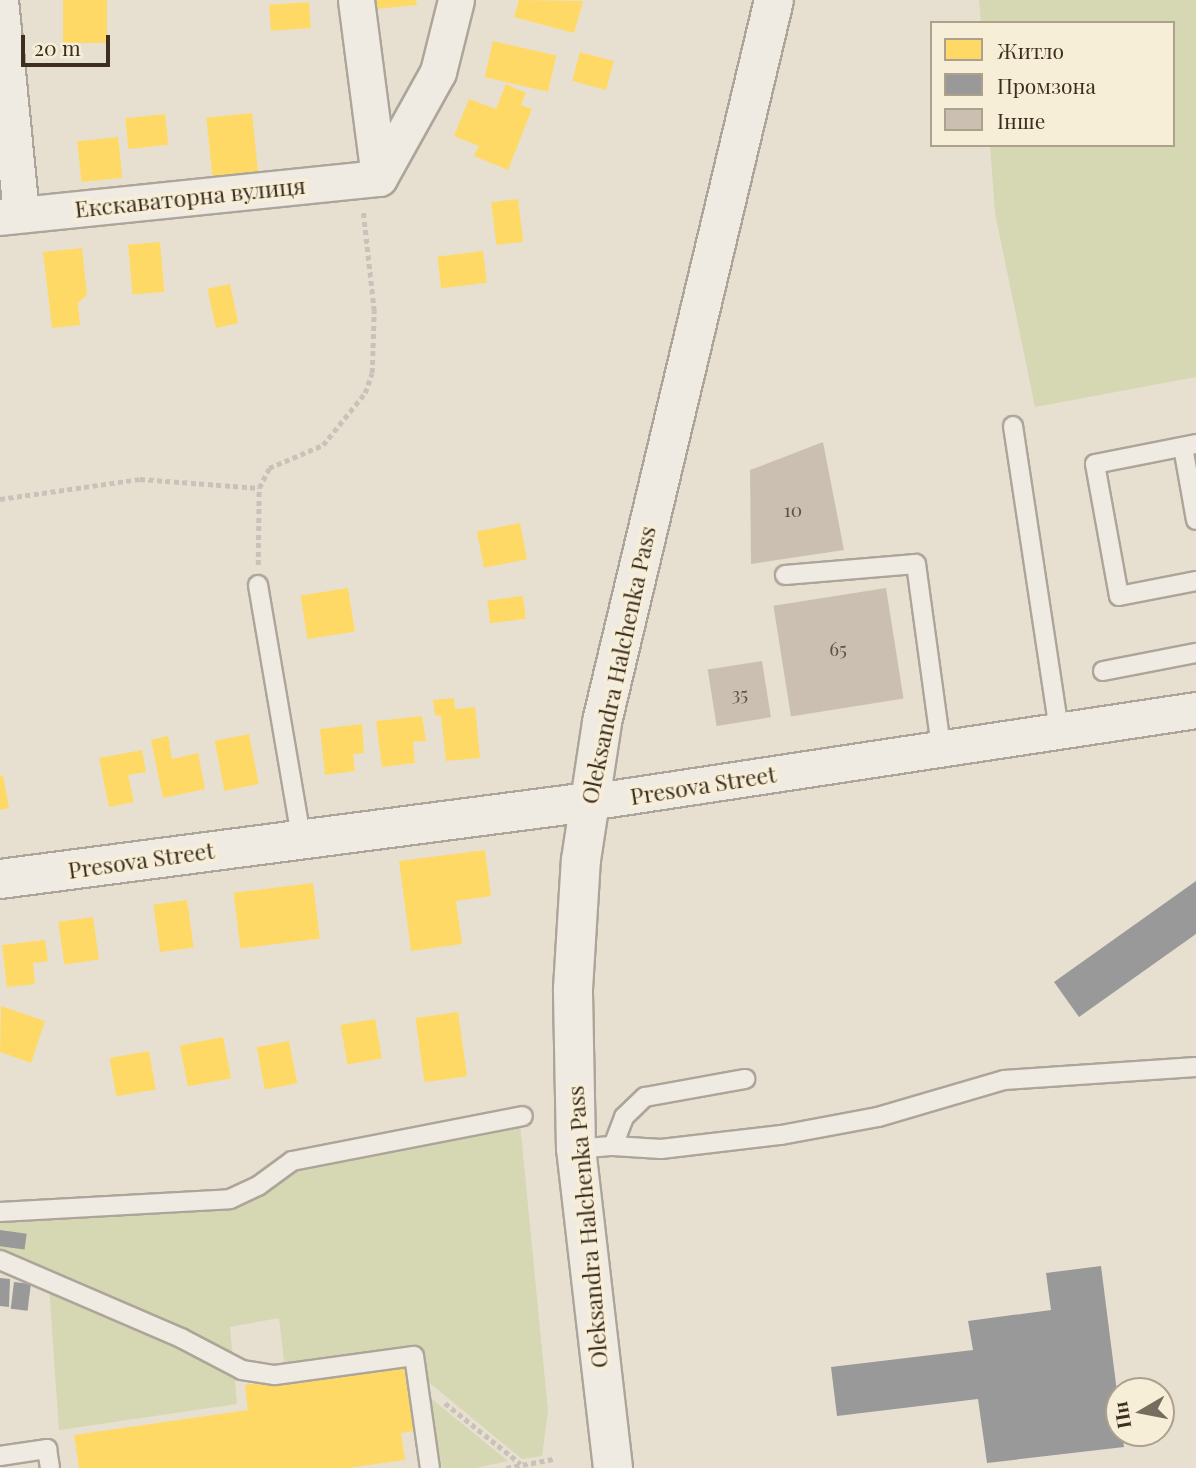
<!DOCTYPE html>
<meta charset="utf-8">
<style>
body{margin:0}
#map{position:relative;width:1196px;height:1468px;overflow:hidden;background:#e7e0d1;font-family:"Playfair Display",serif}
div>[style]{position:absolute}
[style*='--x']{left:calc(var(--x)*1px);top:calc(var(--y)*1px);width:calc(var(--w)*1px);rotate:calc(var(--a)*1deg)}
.green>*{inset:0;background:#d6d7b3}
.homes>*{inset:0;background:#ffd966;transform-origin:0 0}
.industry>*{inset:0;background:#999;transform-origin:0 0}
.building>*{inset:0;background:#cbbfb2;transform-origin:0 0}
.path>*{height:4.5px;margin-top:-2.25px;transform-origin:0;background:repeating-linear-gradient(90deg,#c8c2b9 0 5px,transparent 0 8.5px)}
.roads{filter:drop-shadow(2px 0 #ada599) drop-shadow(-2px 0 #ada599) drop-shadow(0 2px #ada599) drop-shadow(0 -2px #ada599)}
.service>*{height:18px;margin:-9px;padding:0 9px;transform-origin:9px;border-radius:9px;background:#efebe3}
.minor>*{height:35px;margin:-17.5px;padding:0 17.5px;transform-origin:17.5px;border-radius:17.5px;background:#efebe3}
.tertiary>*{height:38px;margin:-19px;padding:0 19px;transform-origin:19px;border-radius:19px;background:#efebe3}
.secondary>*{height:38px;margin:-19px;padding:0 19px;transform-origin:19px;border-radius:19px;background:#efebe3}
span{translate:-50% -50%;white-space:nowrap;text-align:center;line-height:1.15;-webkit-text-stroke:7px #f7eed8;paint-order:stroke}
.number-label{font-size:19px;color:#605244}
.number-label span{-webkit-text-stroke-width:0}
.street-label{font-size:23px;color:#3d2e20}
.legend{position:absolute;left:930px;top:21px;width:245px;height:126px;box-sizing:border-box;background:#f7eed8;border:2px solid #ada18e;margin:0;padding:9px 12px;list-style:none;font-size:21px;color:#3d2e20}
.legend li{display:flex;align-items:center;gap:14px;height:35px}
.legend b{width:35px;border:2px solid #ada18e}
.north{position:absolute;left:1105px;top:1377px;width:70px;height:70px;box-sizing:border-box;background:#f7eed8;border:2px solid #ada18e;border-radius:50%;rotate:260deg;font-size:19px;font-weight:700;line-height:28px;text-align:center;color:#3d2e20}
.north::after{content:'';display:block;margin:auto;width:24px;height:32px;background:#786c5e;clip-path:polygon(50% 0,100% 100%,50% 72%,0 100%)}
.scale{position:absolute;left:21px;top:35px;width:89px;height:32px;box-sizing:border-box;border:4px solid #3d2e20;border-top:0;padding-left:9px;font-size:21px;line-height:24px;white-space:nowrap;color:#3d2e20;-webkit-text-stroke:5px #f7eed8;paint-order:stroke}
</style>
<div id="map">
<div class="green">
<div style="clip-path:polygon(979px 0,1196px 0,1196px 377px,1035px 407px,995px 213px,990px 145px,1173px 145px,1173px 23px,981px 23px)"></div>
<div style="clip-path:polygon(520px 1123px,548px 1411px,542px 1456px,522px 1459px,426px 1380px,422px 1351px,285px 1369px,279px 1318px,230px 1327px,237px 1404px,59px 1430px,48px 1273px,0 1253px,0 1219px,223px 1204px,300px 1164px)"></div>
<div style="clip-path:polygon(428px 1396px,508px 1461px,476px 1468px,442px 1468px)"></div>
</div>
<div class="homes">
<div style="left:63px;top:0;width:44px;height:43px"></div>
<div style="clip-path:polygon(374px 0,416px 0,417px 5px,375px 9px)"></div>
<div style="clip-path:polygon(519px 0,583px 1px,574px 33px,514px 17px)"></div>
<div style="left:309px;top:2px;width:26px;height:40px;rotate:86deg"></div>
<div style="left:493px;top:41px;width:65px;height:37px;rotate:13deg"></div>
<div style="left:580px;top:52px;width:35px;height:30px;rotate:15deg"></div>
<div style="clip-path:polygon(506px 84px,526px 93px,521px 105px,532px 109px,508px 170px,474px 156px,479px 146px,454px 136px,469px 99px,496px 109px)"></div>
<div style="left:252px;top:113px;width:68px;height:46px;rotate:84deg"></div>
<div style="left:165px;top:114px;width:31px;height:40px;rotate:84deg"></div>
<div style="left:118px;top:137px;width:41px;height:41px;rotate:84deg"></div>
<div style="left:518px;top:199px;width:43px;height:27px;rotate:83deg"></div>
<div style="left:160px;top:242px;width:50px;height:32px;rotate:85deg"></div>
<div style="clip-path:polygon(82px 248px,87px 295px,78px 303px,80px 325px,52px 328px,43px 252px)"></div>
<div style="left:483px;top:251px;width:32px;height:46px;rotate:83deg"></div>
<div style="left:230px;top:284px;width:40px;height:23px;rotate:78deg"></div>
<div style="left:520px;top:523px;width:37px;height:44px;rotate:79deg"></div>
<div style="left:348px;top:588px;width:44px;height:48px;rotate:81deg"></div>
<div style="left:523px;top:596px;width:23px;height:36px;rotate:83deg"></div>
<div style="clip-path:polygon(454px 698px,455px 709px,475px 707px,480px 758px,446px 761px,441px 716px,435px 715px,433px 700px)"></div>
<div style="clip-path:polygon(422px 716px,426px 741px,413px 742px,415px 763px,382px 767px,376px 721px)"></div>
<div style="clip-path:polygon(362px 724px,364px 753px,353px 754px,355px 771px,325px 775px,320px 729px)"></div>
<div style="left:249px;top:734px;width:51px;height:35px;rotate:79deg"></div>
<div style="clip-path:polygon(168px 736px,172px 759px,198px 753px,205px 789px,163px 798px,151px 740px)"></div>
<div style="clip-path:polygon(142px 750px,146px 772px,128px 775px,134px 802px,109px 807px,99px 758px)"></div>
<div style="clip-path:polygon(3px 775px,9px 808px,0 810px,0 776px)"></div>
<div style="clip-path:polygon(485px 850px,491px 896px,456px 901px,462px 944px,411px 951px,399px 861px)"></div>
<div style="left:313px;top:883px;width:56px;height:80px;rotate:83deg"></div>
<div style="left:187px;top:900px;width:48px;height:34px;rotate:82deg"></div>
<div style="left:93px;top:917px;width:43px;height:35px;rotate:82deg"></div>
<div style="clip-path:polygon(45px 940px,48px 961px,33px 963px,35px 984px,7px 987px,2px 945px)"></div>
<div style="clip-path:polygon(1px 1006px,45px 1021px,31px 1063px,0 1052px)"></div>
<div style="left:458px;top:1012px;width:65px;height:43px;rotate:82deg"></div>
<div style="left:375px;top:1019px;width:40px;height:35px;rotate:80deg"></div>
<div style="left:223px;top:1037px;width:42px;height:44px;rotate:79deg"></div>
<div style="left:289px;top:1041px;width:43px;height:33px;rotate:79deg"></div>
<div style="left:149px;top:1051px;width:39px;height:40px;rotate:80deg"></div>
<div style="clip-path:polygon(393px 1364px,404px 1369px,414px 1431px,401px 1433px,405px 1460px,348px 1468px,79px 1468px,74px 1435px,248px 1410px,245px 1385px)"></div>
</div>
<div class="industry">
<div style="clip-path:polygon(1196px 881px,1196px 934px,1079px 1017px,1054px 982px)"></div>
<div style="left:0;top:1230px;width:27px;height:16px;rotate:8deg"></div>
<div style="clip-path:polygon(1101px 1266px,1124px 1447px,987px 1463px,978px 1399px,837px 1416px,831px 1367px,973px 1350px,968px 1321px,1051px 1310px,1046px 1273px)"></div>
<div style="clip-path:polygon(0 1278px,10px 1279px,9px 1307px,0 1306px)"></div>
<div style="left:14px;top:1282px;width:17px;height:27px;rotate:7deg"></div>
</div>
<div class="building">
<div style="clip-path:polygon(823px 442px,844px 550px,751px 564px,750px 470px)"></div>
<div style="left:886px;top:588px;width:112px;height:114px;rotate:81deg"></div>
<div style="left:762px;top:661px;width:57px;height:55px;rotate:81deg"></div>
</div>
<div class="path">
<div style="--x:0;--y:499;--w:141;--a:-8.1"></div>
<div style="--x:140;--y:479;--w:119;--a:4.3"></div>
<div style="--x:258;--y:565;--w:77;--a:-89.3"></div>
<div style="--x:259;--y:488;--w:22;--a:-63"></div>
<div style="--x:269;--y:468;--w:59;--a:-23.1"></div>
<div style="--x:323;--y:445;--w:67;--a:-51.1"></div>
<div style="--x:365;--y:393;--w:21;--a:-71"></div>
<div style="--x:372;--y:373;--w:62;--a:-88.2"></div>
<div style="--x:374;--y:311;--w:100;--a:-96.3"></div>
<div style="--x:445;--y:1403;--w:97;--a:38.8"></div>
<div style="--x:506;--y:1468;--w:48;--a:-10.8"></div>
</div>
<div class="roads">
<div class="service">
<div style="--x:1013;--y:426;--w:307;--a:81.4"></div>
<div style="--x:1196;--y:444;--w:103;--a:168.8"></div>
<div style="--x:1095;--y:464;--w:134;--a:79.7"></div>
<div style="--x:1119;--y:596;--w:78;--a:-11"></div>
<div style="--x:1183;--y:447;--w:74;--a:79.9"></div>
<div style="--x:785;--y:575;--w:131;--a:-4.8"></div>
<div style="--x:916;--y:564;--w:185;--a:82.2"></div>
<div style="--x:258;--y:585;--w:256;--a:80.3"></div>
<div style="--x:1103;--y:671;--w:95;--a:-11"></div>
<div style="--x:613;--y:1146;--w:48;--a:3.6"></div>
<div style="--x:661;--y:1149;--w:121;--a:-6.7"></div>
<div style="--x:781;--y:1135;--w:99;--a:-10.5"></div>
<div style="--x:878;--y:1117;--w:131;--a:-16.4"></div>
<div style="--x:1004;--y:1080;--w:192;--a:-3.9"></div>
<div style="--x:576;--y:1149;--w:37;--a:-5"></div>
<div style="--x:613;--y:1146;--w:31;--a:-69"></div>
<div style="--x:624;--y:1117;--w:29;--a:-44"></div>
<div style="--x:645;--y:1097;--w:102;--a:-10.2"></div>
<div style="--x:0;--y:1212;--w:230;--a:-3.2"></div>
<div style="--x:230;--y:1199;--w:31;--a:-25"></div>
<div style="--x:258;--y:1186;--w:42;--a:-36.3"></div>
<div style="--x:292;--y:1161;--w:235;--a:-11"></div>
<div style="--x:0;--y:1260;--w:197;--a:23.3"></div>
<div style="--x:181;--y:1338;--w:69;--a:27.7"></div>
<div style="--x:242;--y:1370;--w:33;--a:9"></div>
<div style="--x:275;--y:1375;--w:140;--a:-7.8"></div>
<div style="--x:414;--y:1356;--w:113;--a:81.9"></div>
<div style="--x:0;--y:1456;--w:48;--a:-8.5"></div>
<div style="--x:47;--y:1449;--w:19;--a:81"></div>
</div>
<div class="minor">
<div style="--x:0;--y:0;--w:215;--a:84.4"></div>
<div style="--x:356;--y:0;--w:179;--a:82.6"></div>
<div style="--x:379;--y:178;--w:121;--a:-60.9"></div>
<div style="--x:438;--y:72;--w:74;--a:-76"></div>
<div style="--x:0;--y:217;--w:381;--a:-5.9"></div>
<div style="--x:589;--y:802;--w:614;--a:-8.62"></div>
</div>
<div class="tertiary">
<div style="--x:0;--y:879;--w:594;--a:-7.45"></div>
</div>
<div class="secondary">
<div style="--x:613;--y:1468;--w:321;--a:-96.6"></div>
<div style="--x:576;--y:1149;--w:160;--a:-91.1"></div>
<div style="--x:573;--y:989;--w:129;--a:-86.5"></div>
<div style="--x:581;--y:860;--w:140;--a:-81.3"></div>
<div style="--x:602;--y:722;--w:742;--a:-76.6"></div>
</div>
</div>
<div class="number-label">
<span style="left:793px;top:510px">10</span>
<span style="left:838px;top:649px">65</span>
<span style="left:740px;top:694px">35</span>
</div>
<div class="street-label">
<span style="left:190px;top:197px;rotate:-6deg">Екскаваторна вулиця</span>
<span style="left:618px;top:665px;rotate:-78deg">Oleksandra Halchenka Pass</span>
<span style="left:703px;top:785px;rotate:-9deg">Presova Street</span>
<span style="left:141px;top:860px;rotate:-8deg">Presova Street</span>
<span style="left:587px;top:1227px;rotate:-95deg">Oleksandra Halchenka Pass</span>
</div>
<ul class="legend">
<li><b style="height:19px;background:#ffd966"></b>Житло</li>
<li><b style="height:19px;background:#999"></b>Промзона</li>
<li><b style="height:19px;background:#cbbfb2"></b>Інше</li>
</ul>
<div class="north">Пн</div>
<div class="scale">20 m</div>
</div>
